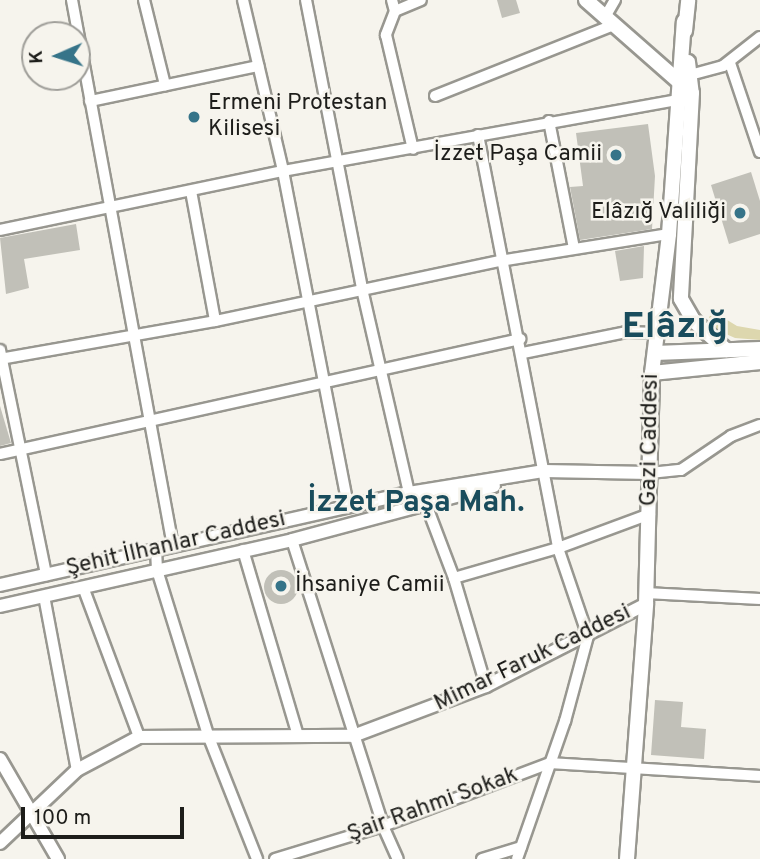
<!DOCTYPE html>
<meta charset="utf-8">
<style>
body{margin:0}
#map{position:relative;width:760px;height:859px;overflow:hidden;background:#f6f4ed;font-family:Overpass,sans-serif}
div>[style]{position:absolute}
[style*='--x']{left:calc(var(--x)*1px);top:calc(var(--y)*1px);width:calc(var(--w)*1px);rotate:calc(var(--a)*1deg)}
.green>*{inset:0;background:#ddd7ae}
.building>*{inset:0;background:#c1c0b8}
.round{border-radius:50%}
.roads{filter:drop-shadow(2px 0 #989790) drop-shadow(-2px 0 #989790) drop-shadow(0 2px #989790) drop-shadow(0 -2px #989790)}
.minor>*{height:10px;margin:-5px;padding:0 5px;transform-origin:5px;border-radius:5px;background:#fff}
.tertiary>*{height:12px;margin:-6px;padding:0 6px;transform-origin:6px;border-radius:6px;background:#fff}
.secondary>*{height:14px;margin:-7px;padding:0 7px;transform-origin:7px;border-radius:7px;background:#fff}
.dots>*{width:19px;height:19px;translate:-50% -50%;box-sizing:border-box;border:4px solid #f6f4ed;border-radius:50%}
span{translate:-50% -50%;white-space:nowrap;text-align:center;line-height:1.15;-webkit-text-stroke:5px #f6f4ed;paint-order:stroke}
.poi-label{font-size:23px;color:#1d1d1a}
.left{translate:0 -50%;text-align:left}
.right{translate:-100% -50%;text-align:right}
.street-label{font-size:23px;color:#1d1d1a}
.district-label{font-size:30px;color:#194c5c;font-weight:700}
.town-label{font-size:37px;color:#194c5c;font-weight:700}
.north{position:absolute;left:21px;top:21px;width:70px;height:70px;box-sizing:border-box;background:#f6f4ed;border:2px solid #9f9e99;border-radius:50%;rotate:267deg;font-size:19px;font-weight:700;line-height:28px;text-align:center;color:#1d1d1a}
.north::after{content:'';display:block;margin:auto;width:24px;height:32px;background:#367489;clip-path:polygon(50% 0,100% 100%,50% 72%,0 100%)}
.scale{position:absolute;left:21px;top:807px;width:163px;height:32px;box-sizing:border-box;border:4px solid #1d1d1a;border-top:0;padding-left:9px;font-size:21px;line-height:24px;white-space:nowrap;color:#1d1d1a;-webkit-text-stroke:5px #f6f4ed;paint-order:stroke}
</style>
<div id="map">
<div class="green">
<div style="clip-path:polygon(714px 312px,737px 326px,760px 330px,760px 340px,735px 338px,715px 329px,709px 317px)"></div>
</div>
<div class="building">
<div style="clip-path:polygon(497px 0,516px 0,520px 13px,502px 18px)"></div>
<div style="clip-path:polygon(648px 124px,655px 176px,652px 229px,580px 240px,570px 187px,583px 186px,576px 133px)"></div>
<div style="clip-path:polygon(751px 172px,760px 201px,760px 234px,729px 244px,711px 185px)"></div>
<div style="clip-path:polygon(76px 224px,80px 250px,24px 259px,29px 288px,6px 294px,0 238px)"></div>
<div style="clip-path:polygon(644px 246px,643px 278px,620px 281px,615px 251px)"></div>
<div style="clip-path:polygon(0 406px,11px 443px,0 446px)"></div>
<div class="round" style="left:264px;top:570px;width:34px;height:34px"></div>
<div style="clip-path:polygon(655px 700px,683px 702px,681px 727px,706px 729px,704px 759px,651px 755px)"></div>
</div>
<div class="roads">
<div class="minor">
<div style="--x:72;--y:0;--w:555;--a:79.52"></div>
<div style="--x:144;--y:0;--w:88;--a:76.1"></div>
<div style="--x:243;--y:0;--w:176;--a:76.8"></div>
<div style="--x:283;--y:171;--w:341;--a:79"></div>
<div style="--x:306;--y:0;--w:294;--a:79"></div>
<div style="--x:362;--y:289;--w:209;--a:77"></div>
<div style="--x:392;--y:0;--w:11;--a:75"></div>
<div style="--x:395;--y:11;--w:26;--a:111"></div>
<div style="--x:386;--y:35;--w:117;--a:76.7"></div>
<div style="--x:395;--y:11;--w:28;--a:-23"></div>
<div style="--x:605;--y:17;--w:20;--a:-60"></div>
<div style="--x:730;--y:63;--w:94;--a:71.4"></div>
<div style="--x:690;--y:75;--w:34;--a:-15"></div>
<div style="--x:723;--y:66;--w:47;--a:-38.1"></div>
<div style="--x:435;--y:96;--w:192;--a:-21.7"></div>
<div style="--x:90;--y:101;--w:172;--a:-11.8"></div>
<div style="--x:549;--y:121;--w:129;--a:78.9"></div>
<div style="--x:478;--y:135;--w:424;--a:79"></div>
<div style="--x:559;--y:551;--w:90;--a:71.2"></div>
<div style="--x:588;--y:636;--w:88;--a:105.1"></div>
<div style="--x:565;--y:721;--w:146;--a:109.2"></div>
<div style="--x:191;--y:191;--w:132;--a:79.5"></div>
<div style="--x:0;--y:230;--w:289;--a:-11.8"></div>
<div style="--x:283;--y:171;--w:402;--a:-10.2"></div>
<div style="--x:0;--y:350;--w:230;--a:78.4"></div>
<div style="--x:523;--y:353;--w:105;--a:-11.5"></div>
<div style="--x:626;--y:332;--w:31;--a:2"></div>
<div style="--x:0;--y:359;--w:218;--a:-10"></div>
<div style="--x:215;--y:321;--w:291;--a:-11.9"></div>
<div style="--x:500;--y:261;--w:171;--a:-9.1"></div>
<div style="--x:0;--y:454;--w:533;--a:-12.47"></div>
<div style="--x:650;--y:473;--w:31;--a:-6"></div>
<div style="--x:681;--y:470;--w:60;--a:-34.2"></div>
<div style="--x:731;--y:436;--w:31;--a:-21"></div>
<div style="--x:421;--y:491;--w:93;--a:69.2"></div>
<div style="--x:454;--y:578;--w:113;--a:73.5"></div>
<div style="--x:292;--y:540;--w:300;--a:72.3"></div>
<div style="--x:383;--y:826;--w:36;--a:66"></div>
<div style="--x:156;--y:550;--w:20;--a:87"></div>
<div style="--x:157;--y:570;--w:173;--a:72.8"></div>
<div style="--x:208;--y:735;--w:133;--a:68.4"></div>
<div style="--x:243;--y:550;--w:194;--a:73.5"></div>
<div style="--x:454;--y:578;--w:108;--a:-16.1"></div>
<div style="--x:558;--y:548;--w:98;--a:-20.3"></div>
<div style="--x:83;--y:587;--w:160;--a:69.5"></div>
<div style="--x:646;--y:593;--w:114;--a:3"></div>
<div style="--x:44;--y:596;--w:177;--a:79.3"></div>
<div style="--x:275;--y:859;--w:113;--a:-17"></div>
<div style="--x:383;--y:826;--w:178;--a:-20.7"></div>
<div style="--x:550;--y:763;--w:210;--a:3.5"></div>
<div style="--x:482;--y:859;--w:41;--a:-17.1"></div>
</div>
<div class="tertiary">
<div style="--x:0;--y:585;--w:419;--a:-12.7"></div>
<div style="--x:409;--y:493;--w:137;--a:-9.3"></div>
<div style="--x:544;--y:471;--w:106;--a:1.1"></div>
<div style="--x:0;--y:606;--w:299;--a:-12.7"></div>
<div style="--x:292;--y:540;--w:209;--a:-15"></div>
<div style="--x:0;--y:759;--w:116;--a:59.9"></div>
<div style="--x:0;--y:843;--w:106;--a:-43.5"></div>
<div style="--x:77;--y:770;--w:70;--a:-28"></div>
<div style="--x:139;--y:737;--w:214;--a:-0.3"></div>
<div style="--x:353;--y:736;--w:142;--a:-20.6"></div>
<div style="--x:486;--y:686;--w:180;--a:-27.1"></div>
</div>
<div class="secondary">
<div style="--x:586;--y:0;--w:132;--a:41.3"></div>
<div style="--x:685;--y:31;--w:31;--a:-84"></div>
<div style="--x:688;--y:62;--w:31;--a:83"></div>
<div style="--x:692;--y:93;--w:206;--a:93.1"></div>
<div style="--x:681;--y:299;--w:24;--a:60"></div>
<div style="--x:693;--y:320;--w:45;--a:42.3"></div>
<div style="--x:655;--y:353;--w:105;--a:-2.2"></div>
<div style="--x:652;--y:373;--w:109;--a:-5.8"></div>
<div style="--x:627;--y:859;--w:256;--a:-85.7"></div>
<div style="--x:646;--y:604;--w:231;--a:-88.5"></div>
<div style="--x:652;--y:373;--w:140;--a:-83"></div>
<div style="--x:669;--y:234;--w:213;--a:-86"></div>
</div>
</div>
<div class="dots">
<div style="left:194px;top:117px;background:#367489"></div>
<div style="left:616px;top:155px;background:#367489"></div>
<div style="left:740px;top:213px;background:#367489"></div>
<div style="left:281px;top:586px;background:#367489"></div>
</div>
<div class="poi-label">
<span class="left" style="left:208px;top:117px">Ermeni Protestan<br>Kilisesi</span>
<span class="right" style="left:602px;top:155px">İzzet Paşa Camii</span>
<span class="right" style="left:726px;top:213px">Elâzığ Valiliği</span>
<span class="left" style="left:295px;top:586px">İhsaniye Camii</span>
</div>
<div class="street-label">
<span style="left:651px;top:440px;rotate:-89deg">Gazi Caddesi</span>
<span style="left:176px;top:545px;rotate:-13deg">Şehit İlhanlar Caddesi</span>
<span style="left:533px;top:659px;rotate:-26deg">Mimar Faruk Caddesi</span>
<span style="left:433px;top:806px;rotate:-20deg">Şair Rahmi Sokak</span>
</div>
<div class="district-label">
<span style="left:416px;top:504px">İzzet Paşa Mah.</span>
</div>
<div class="town-label">
<span style="left:675px;top:328px">Elâzığ</span>
</div>
<div class="north">K</div>
<div class="scale">100 m</div>
</div>
